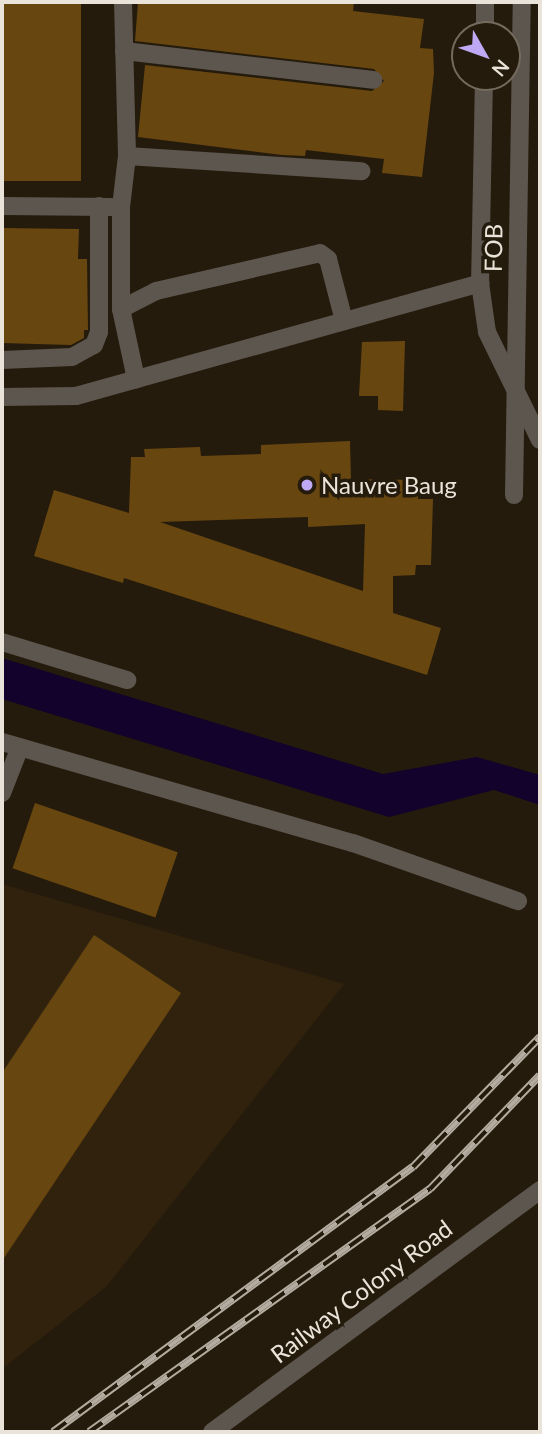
<!DOCTYPE html>
<style>
body{margin:0}
#map{position:relative;width:542px;height:1434px;overflow:hidden;background:#251b0c;font-family:Lato,sans-serif}
div>[style]{position:absolute}
[style*='--x']{left:calc(var(--x)*1px);top:calc(var(--y)*1px);width:calc(var(--w)*1px);rotate:calc(var(--a)*1deg)}
.built>*{inset:0;background:#31220d}
.water>*{inset:0;background:#13022b}
.building>*{inset:0;background:#684610;transform-origin:0 0}
.minor>*{height:18px;margin:-9px;padding:0 9px;transform-origin:9px;border-radius:9px;background:#5c564f}
.rail>*{height:8px;margin-top:-4px;transform-origin:0;background:repeating-linear-gradient(90deg,#251b0c 0 16px,#b4aca0 0 32px);box-sizing:border-box;border-block:2px solid #b4aca0}
.minor-bridge>*{height:18px;margin:-9px;padding:0 9px;transform-origin:9px;border-radius:9px;background:#5c564f}
.dots>*{width:19px;height:19px;translate:-50% -50%;box-sizing:border-box;border:4px solid #251b0c;border-radius:50%}
span{translate:-50% -50%;white-space:nowrap;text-align:center;line-height:1.15;-webkit-text-stroke:7px #251b0c;paint-order:stroke}
.street-label{font-size:24px;color:#eae3d9}
.poi-label{font-size:24px;color:#eae3d9}
.left{translate:0 -50%;text-align:left}
.frame{position:absolute;inset:0;border:4px solid #eae3d9;pointer-events:none}
.north{position:absolute;left:451px;top:21px;width:70px;height:70px;box-sizing:border-box;background:#251b0c;border:2px solid #746b5e;border-radius:50%;rotate:130deg;font-size:19px;font-weight:700;line-height:28px;text-align:center;color:#eae3d9}
.north::after{content:'';display:block;margin:auto;width:24px;height:32px;background:#bfa9f4;clip-path:polygon(50% 0,100% 100%,50% 72%,0 100%)}
</style>
<div id="map">
<div class="built">
<div style="clip-path:polygon(2px 884px,344px 984px,107px 1286px,2px 1369px)"></div>
</div>
<div class="water">
<div style="clip-path:polygon(2px 658px,383px 774px,477px 757px,540px 775px,540px 805px,494px 790px,389px 817px,2px 699px)"></div>
</div>
<div class="building">
<div style="left:2px;top:2px;width:79px;height:179px"></div>
<div style="clip-path:polygon(138px 2px,354px 2px,353px 11px,424px 19px,420px 48px,433px 49px,434px 73px,422px 177px,382px 173px,384px 159px,306px 150px,305px 156px,282px 155px,138px 137px,145px 65px,372px 91px,384px 81px,374px 69px,135px 41px)"></div>
<div style="clip-path:polygon(2px 228px,79px 229px,78px 259px,87px 259px,88px 330px,84px 330px,84px 338px,71px 345px,2px 343px)"></div>
<div style="clip-path:polygon(405px 341px,403px 411px,378px 410px,378px 396px,359px 396px,362px 342px)"></div>
<div style="clip-path:polygon(evenodd,350px 441px,351px 479px,418px 480px,418px 499px,433px 499px,431px 565px,416px 565px,415px 575px,393px 576px,393px 613px,441px 628px,427px 675px,124px 578px,123px 583px,34px 556px,54px 490px,129px 513px,131px 457px,145px 457px,144px 449px,200px 447px,201px 456px,261px 454px,261px 445px,350px 441px,308px 517px,308px 527px,365px 524px,363px 591px,160px 522px,308px 517px)"></div>
<div style="left:35px;top:803px;width:151px;height:69px;rotate:19deg"></div>
<div style="clip-path:polygon(94px 935px,181px 993px,2px 1261px,2px 1073px)"></div>
</div>
<div class="minor">
<div style="--x:123;--y:2;--w:154;--a:88.5"></div>
<div style="--x:127;--y:156;--w:51;--a:96.7"></div>
<div style="--x:121;--y:207;--w:102;--a:90"></div>
<div style="--x:121;--y:309;--w:72;--a:77.9"></div>
<div style="--x:485;--y:35;--w:33;--a:-90"></div>
<div style="--x:124;--y:51;--w:251;--a:6.6"></div>
<div style="--x:484;--y:77;--w:206;--a:91.1"></div>
<div style="--x:480;--y:283;--w:49;--a:81.9"></div>
<div style="--x:487;--y:332;--w:120;--a:63.9"></div>
<div style="--x:127;--y:156;--w:235;--a:3.7"></div>
<div style="--x:2;--y:206;--w:109;--a:0.5"></div>
<div style="--x:121;--y:309;--w:39;--a:-27"></div>
<div style="--x:156;--y:291;--w:168;--a:-13"></div>
<div style="--x:320;--y:253;--w:10;--a:37"></div>
<div style="--x:328;--y:259;--w:64;--a:75.5"></div>
<div style="--x:2;--y:360;--w:70;--a:-2.5"></div>
<div style="--x:72;--y:357;--w:25;--a:-29"></div>
<div style="--x:94;--y:345;--w:14;--a:-69"></div>
<div style="--x:99;--y:332;--w:126;--a:-90"></div>
<div style="--x:2;--y:397;--w:74;--a:-0.8"></div>
<div style="--x:76;--y:396;--w:420;--a:-15.6"></div>
<div style="--x:2;--y:642;--w:131;--a:16.9"></div>
<div style="--x:2;--y:742;--w:365;--a:16.1"></div>
<div style="--x:353;--y:843;--w:175;--a:19.4"></div>
<div style="--x:2;--y:793;--w:49;--a:-68.6"></div>
<div style="--x:212;--y:1432;--w:408;--a:-36.4"></div>
</div>
<div class="rail">
<div style="--x:53;--y:1432;--w:447;--a:-36.4"></div>
<div style="--x:413;--y:1167;--w:182;--a:-45.7"></div>
<div style="--x:89;--y:1432;--w:419;--a:-35.5"></div>
<div style="--x:430;--y:1189;--w:158;--a:-46"></div>
</div>
<div class="minor-bridge">
<div style="--x:514;--y:495;--w:493;--a:-89.1"></div>
</div>
<div class="dots">
<div style="left:307px;top:485px;background:#bfa9f4"></div>
</div>
<div class="street-label">
<span style="left:493px;top:248px;rotate:-89deg">FOB</span>
<span style="left:361px;top:1291px;rotate:-37deg">Railway Colony Road</span>
</div>
<div class="poi-label">
<span class="left" style="left:321px;top:485px">Nauvre Baug</span>
</div>
<div class="frame"></div>
<div class="north">N</div>
</div>
